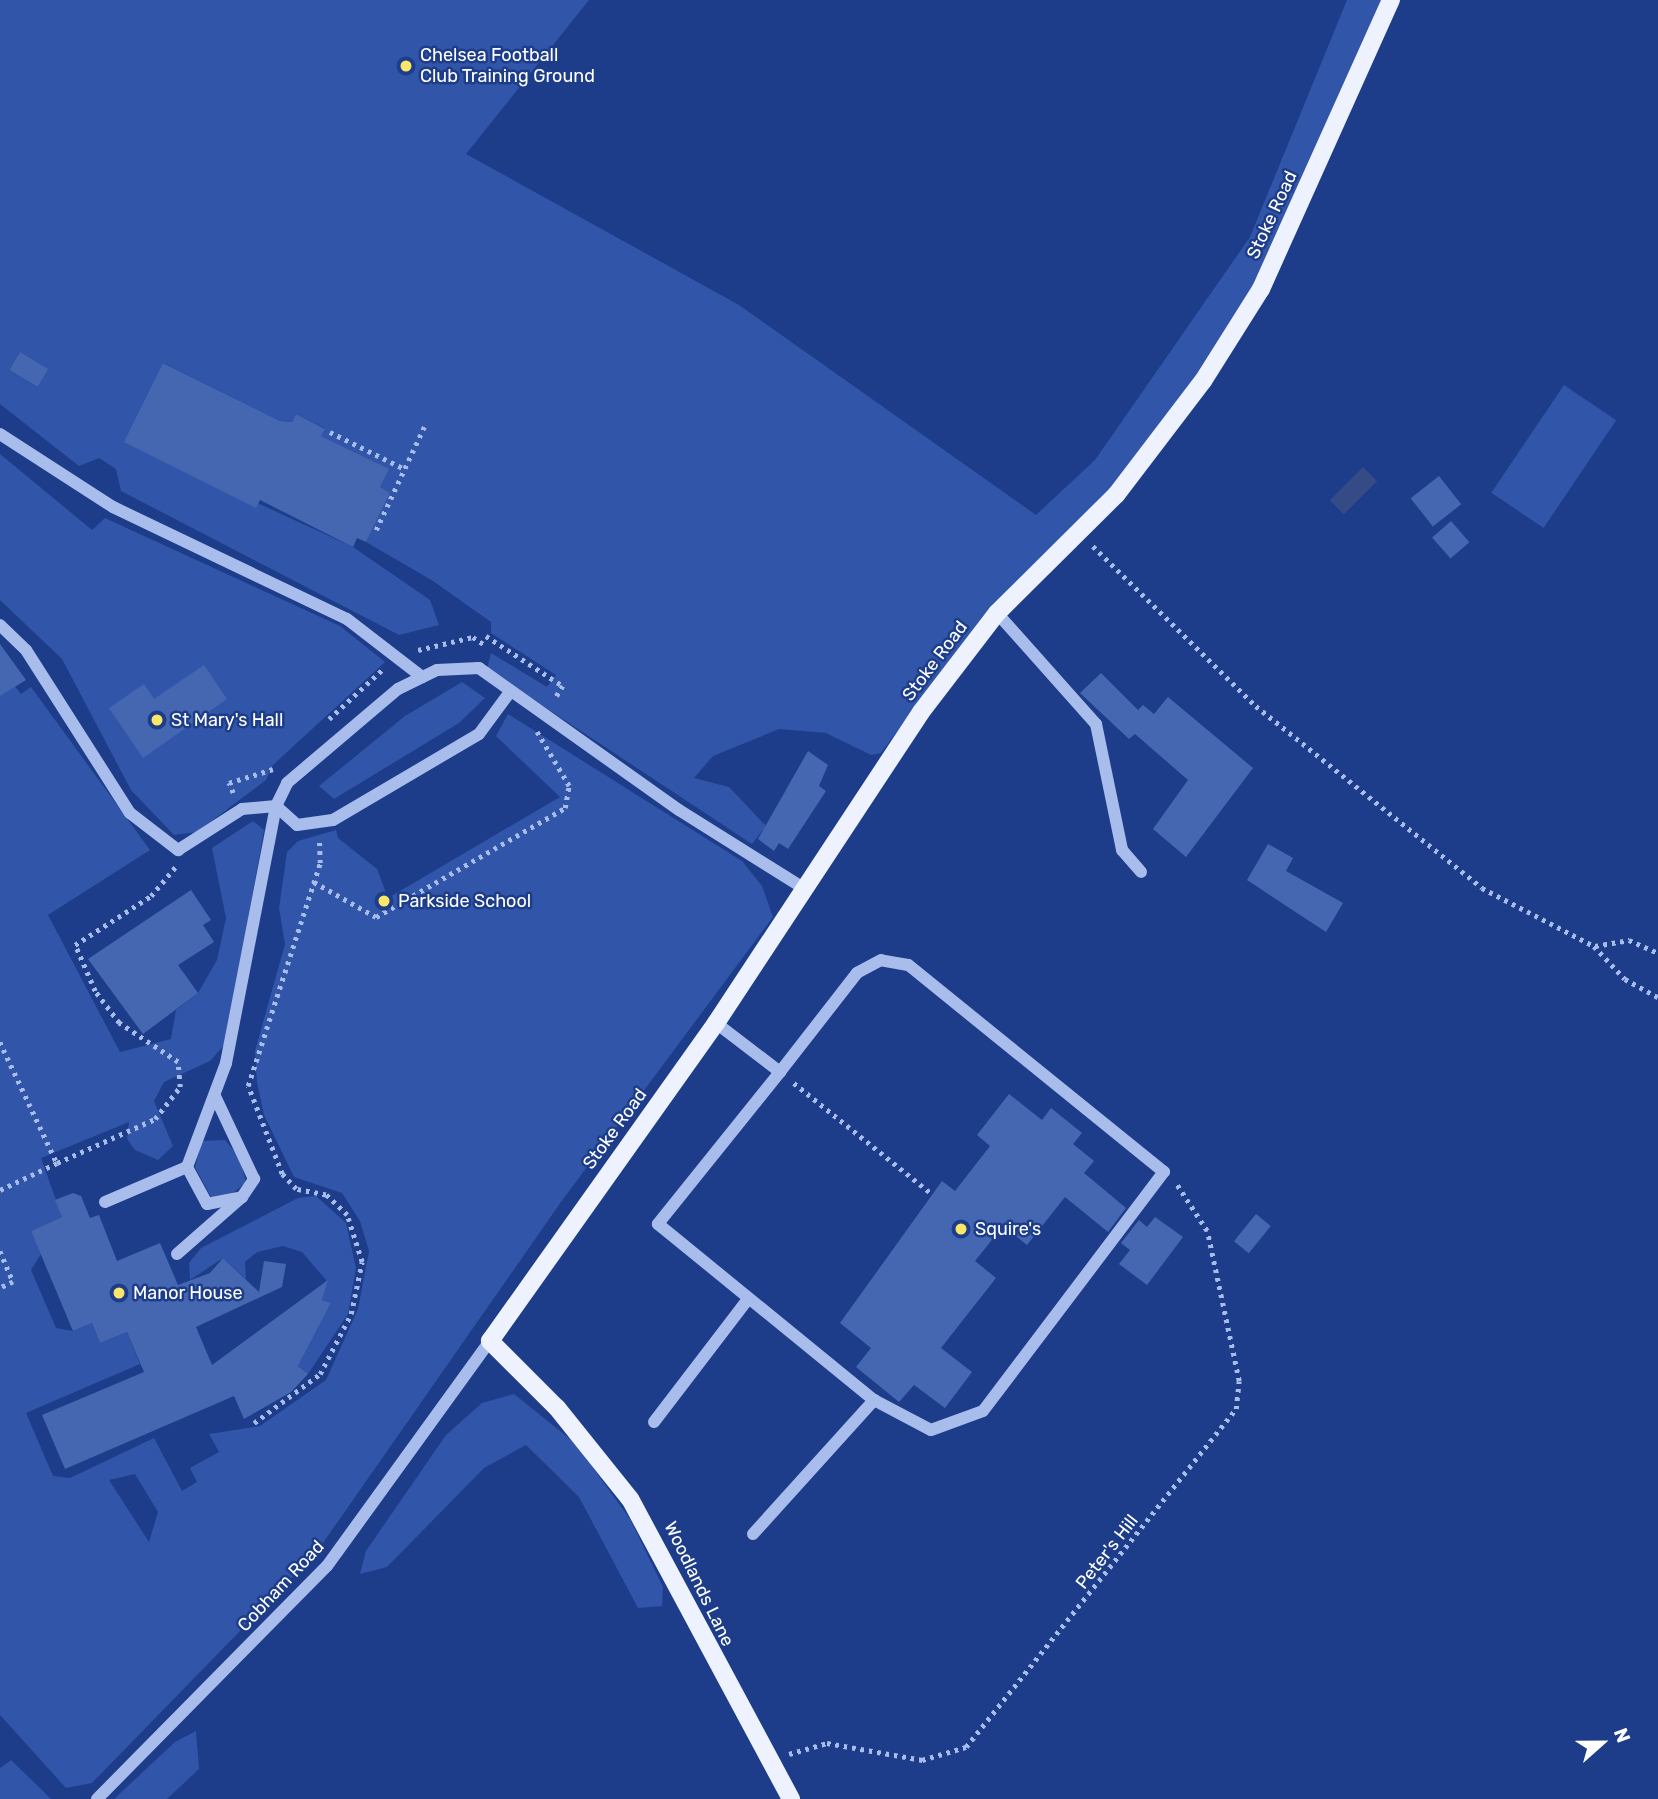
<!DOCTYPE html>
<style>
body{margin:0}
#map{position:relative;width:1658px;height:1799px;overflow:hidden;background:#1d3d8a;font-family:Rubik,sans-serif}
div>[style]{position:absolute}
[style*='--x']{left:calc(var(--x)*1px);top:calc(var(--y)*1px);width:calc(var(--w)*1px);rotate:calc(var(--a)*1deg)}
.green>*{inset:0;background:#3155a8;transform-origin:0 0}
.water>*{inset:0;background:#344b85;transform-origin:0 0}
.building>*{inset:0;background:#4567b2;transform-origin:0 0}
.path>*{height:4.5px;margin-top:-2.25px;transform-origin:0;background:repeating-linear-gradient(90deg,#a8bdec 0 3.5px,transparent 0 8.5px)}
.minor>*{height:12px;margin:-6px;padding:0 6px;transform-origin:6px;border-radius:6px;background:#a8bdec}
.major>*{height:18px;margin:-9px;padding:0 9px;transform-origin:9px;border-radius:9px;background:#eef2ff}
.dots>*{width:19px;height:19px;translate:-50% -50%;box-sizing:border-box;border:4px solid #1d3d8a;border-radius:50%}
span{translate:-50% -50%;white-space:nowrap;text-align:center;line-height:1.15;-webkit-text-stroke:5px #1d3d8a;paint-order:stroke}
.poi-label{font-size:18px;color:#fff}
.left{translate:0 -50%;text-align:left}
.street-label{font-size:18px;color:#fff}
.north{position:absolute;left:1567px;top:1708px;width:70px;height:70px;-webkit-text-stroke:5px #1d3d8a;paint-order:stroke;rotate:69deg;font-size:19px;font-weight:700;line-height:28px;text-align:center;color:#fff}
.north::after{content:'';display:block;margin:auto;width:24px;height:32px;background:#fff;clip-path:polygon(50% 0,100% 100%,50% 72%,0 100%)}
</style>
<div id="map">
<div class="green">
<div style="clip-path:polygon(evenodd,0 0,589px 0,466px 154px,739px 305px,1036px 515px,1095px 460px,1250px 237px,1347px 0,1384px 0,1256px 285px,1194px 381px,1110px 492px,982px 617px,881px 753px,871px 755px,826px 733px,779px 729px,713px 756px,694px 778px,729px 787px,766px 826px,752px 844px,487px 669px,491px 653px,547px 687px,556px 675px,491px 633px,491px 622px,433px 581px,366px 542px,390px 493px,380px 487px,388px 469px,321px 436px,324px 428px,296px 414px,292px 422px,280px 421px,164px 363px,125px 442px,353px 547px,430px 600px,439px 625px,399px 635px,121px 491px,116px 469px,99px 458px,79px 466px,0 404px,0 0,20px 352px,48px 369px,37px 387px,9px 370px,20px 352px)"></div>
<div style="left:1564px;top:385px;width:63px;height:130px;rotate:34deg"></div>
<div style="clip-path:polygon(0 454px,92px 530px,105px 518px,340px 626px,385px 662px,273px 765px,266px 780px,197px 832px,174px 835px,131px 790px,62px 659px,0 600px)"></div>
<div style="clip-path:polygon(462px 682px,485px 698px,459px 723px,334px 799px,319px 786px,405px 716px)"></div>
<div style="clip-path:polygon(evenodd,14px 685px,21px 694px,31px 687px,150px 850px,48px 915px,120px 1052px,171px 1039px,176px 1010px,198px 993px,217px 960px,226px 918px,212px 848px,253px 821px,264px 830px,226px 1043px,210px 1061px,164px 1082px,154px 1101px,173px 1146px,158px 1160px,135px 1150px,127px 1139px,129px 1122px,41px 1158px,62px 1217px,31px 1231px,41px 1254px,31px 1270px,56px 1328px,73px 1331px,92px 1323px,100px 1343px,127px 1332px,140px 1364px,26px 1413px,53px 1476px,70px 1478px,154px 1438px,182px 1491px,197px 1482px,190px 1468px,219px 1452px,209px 1434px,260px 1426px,326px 1380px,358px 1309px,369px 1251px,360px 1221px,342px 1193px,294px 1177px,264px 1115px,257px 1083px,255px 1051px,285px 944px,279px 908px,287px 852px,298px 841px,336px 830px,338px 838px,377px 869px,388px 898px,560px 797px,496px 736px,508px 714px,742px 861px,762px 886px,773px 917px,561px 1202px,316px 1553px,92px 1783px,66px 1788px,0 1715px,0 696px,14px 685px,135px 1474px,158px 1512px,149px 1542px,109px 1480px,135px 1474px)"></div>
<div style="clip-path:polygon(225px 1140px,239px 1157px,246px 1182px,232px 1194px,212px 1199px,195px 1167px,202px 1141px)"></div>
<div style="clip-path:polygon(316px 1196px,346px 1223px,356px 1268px,348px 1314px,308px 1374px,298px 1366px,331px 1303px,322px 1300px,327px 1281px,302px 1252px,283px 1246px,257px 1252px,245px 1262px,246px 1279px,223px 1258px,190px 1280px,189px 1263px,201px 1248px,298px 1198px)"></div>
<div style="clip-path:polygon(514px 1394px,575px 1443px,630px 1519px,663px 1587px,662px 1606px,638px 1608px,579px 1497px,526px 1445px,484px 1468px,387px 1567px,360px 1574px,366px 1551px,446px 1435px,482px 1403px)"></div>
<div style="clip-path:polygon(196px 1731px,199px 1769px,167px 1799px,114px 1799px,175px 1742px)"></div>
<div style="clip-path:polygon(11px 1760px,44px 1792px,51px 1799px,0 1799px,0 1768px)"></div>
</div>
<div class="water">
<div style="left:1363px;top:467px;width:20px;height:47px;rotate:45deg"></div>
</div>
<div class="building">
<div style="left:20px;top:352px;width:33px;height:21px;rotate:31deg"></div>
<div style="clip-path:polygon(163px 363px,280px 421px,292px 422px,296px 414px,325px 429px,321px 436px,389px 469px,380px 487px,390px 493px,366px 542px,357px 538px,353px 547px,260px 500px,256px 508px,124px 442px)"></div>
<div style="left:1439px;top:476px;width:36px;height:36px;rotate:52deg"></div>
<div style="left:1451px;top:521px;width:28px;height:25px;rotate:49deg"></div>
<div style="clip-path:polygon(0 644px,26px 680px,0 696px)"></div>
<div style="clip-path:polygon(204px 665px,227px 699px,143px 758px,109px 708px,144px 684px,154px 699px)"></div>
<div style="clip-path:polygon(1101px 673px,1138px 710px,1143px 705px,1154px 714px,1168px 697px,1253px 768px,1186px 857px,1153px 829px,1188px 780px,1135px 734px,1129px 739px,1080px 693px)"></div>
<div style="clip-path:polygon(808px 751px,828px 765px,819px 786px,826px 791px,788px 849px,779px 843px,774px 851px,758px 839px)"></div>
<div style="clip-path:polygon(1268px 844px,1293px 858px,1286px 871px,1343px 903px,1326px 932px,1247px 880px)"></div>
<div style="clip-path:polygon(191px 890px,211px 920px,203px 925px,214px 942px,178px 965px,198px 993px,143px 1034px,88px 959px)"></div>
<div style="clip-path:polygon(1009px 1094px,1042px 1120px,1051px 1108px,1082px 1133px,1073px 1144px,1094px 1161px,1084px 1173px,1126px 1208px,1108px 1232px,1065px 1197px,1027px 1245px,1003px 1226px,975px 1261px,996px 1278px,941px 1348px,972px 1372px,945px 1408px,914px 1385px,899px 1402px,856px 1367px,871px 1348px,840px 1323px,942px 1181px,955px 1191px,990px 1146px,977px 1135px)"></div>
<div style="clip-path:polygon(73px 1193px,81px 1196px,90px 1218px,99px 1215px,117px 1261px,160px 1243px,178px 1285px,210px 1273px,223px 1258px,259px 1292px,264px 1261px,286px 1264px,282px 1287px,196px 1327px,212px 1365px,328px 1280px,322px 1300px,331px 1303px,298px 1366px,308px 1374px,291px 1392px,244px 1419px,234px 1396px,65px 1469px,42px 1415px,144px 1372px,127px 1332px,100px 1343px,92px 1323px,73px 1331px,31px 1231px,62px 1217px,55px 1200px)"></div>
<div style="left:1256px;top:1214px;width:19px;height:35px;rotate:39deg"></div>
<div style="clip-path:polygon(1155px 1217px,1183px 1237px,1147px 1285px,1119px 1264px,1130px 1250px,1121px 1243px,1139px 1220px,1147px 1227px)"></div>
</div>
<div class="path">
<div style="--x:330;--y:432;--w:84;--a:26.3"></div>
<div style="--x:376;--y:530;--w:116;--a:-65"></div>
<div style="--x:1093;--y:546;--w:228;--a:44.5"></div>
<div style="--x:1256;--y:706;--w:290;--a:38.8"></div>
<div style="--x:1482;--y:888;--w:126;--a:27.4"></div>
<div style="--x:1594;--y:946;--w:45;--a:46.8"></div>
<div style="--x:1625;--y:979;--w:38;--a:29"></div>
<div style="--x:486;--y:636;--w:92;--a:33"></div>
<div style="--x:563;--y:686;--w:15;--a:122"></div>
<div style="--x:418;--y:650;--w:57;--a:-13.3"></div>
<div style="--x:473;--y:637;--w:14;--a:34"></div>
<div style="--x:329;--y:719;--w:75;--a:-42.8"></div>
<div style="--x:233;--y:793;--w:11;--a:-112"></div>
<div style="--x:229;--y:783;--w:46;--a:-17.7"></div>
<div style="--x:314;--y:882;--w:71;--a:29.4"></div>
<div style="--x:376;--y:917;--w:218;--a:-30"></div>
<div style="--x:565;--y:808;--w:22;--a:-80"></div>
<div style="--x:569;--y:786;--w:63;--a:-120.7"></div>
<div style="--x:1595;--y:946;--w:35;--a:-10"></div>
<div style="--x:1629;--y:940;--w:32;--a:24"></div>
<div style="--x:0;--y:1042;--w:134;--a:64.8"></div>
<div style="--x:57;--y:1163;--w:107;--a:-24.2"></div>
<div style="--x:155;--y:1119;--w:41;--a:-52"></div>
<div style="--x:180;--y:1087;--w:25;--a:-95"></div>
<div style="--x:178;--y:1062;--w:71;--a:-146.5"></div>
<div style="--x:119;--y:1023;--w:40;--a:-127"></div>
<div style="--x:95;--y:991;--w:50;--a:-113.5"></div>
<div style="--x:75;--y:945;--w:90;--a:-32.8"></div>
<div style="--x:151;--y:896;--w:38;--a:-50"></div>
<div style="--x:794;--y:1083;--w:177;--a:38.8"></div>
<div style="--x:0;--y:1190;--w:63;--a:-25.3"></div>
<div style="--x:0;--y:1251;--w:34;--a:67"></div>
<div style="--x:13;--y:1282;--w:14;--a:155"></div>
<div style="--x:254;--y:1423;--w:82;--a:-36.6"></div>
<div style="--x:320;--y:1374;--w:68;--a:-62.7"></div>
<div style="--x:351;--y:1314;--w:53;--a:-78.1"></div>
<div style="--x:362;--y:1262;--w:49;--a:-107.7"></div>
<div style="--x:347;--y:1215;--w:29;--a:-136"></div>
<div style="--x:326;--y:1195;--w:31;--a:-169"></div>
<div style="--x:296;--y:1189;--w:21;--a:-133"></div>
<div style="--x:282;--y:1174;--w:94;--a:-111.1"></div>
<div style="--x:248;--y:1086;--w:234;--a:-72.1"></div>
<div style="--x:320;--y:863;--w:24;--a:-92"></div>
<div style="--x:789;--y:1754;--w:40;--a:-16"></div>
<div style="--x:827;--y:1743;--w:97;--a:10.1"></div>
<div style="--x:922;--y:1760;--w:46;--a:-16.5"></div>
<div style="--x:966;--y:1747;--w:433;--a:-51.4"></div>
<div style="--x:1236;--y:1409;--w:28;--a:-84"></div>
<div style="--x:1239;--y:1381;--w:153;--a:-102"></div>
<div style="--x:1207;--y:1231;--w:55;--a:-123.1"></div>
</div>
<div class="minor">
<div style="--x:0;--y:434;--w:135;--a:32.9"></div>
<div style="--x:113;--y:507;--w:259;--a:25.6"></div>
<div style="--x:347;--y:619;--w:95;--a:37.7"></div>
<div style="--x:997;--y:613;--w:149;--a:48.3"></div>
<div style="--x:1096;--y:724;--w:129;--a:78.3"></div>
<div style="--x:1122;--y:850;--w:29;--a:49"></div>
<div style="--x:0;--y:625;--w:36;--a:44"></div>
<div style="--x:26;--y:650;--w:193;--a:57.5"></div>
<div style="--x:130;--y:813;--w:61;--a:37.6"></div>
<div style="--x:178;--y:850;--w:76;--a:-32.6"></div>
<div style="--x:242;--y:809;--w:34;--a:-5"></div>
<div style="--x:276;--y:806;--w:25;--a:-64"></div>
<div style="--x:287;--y:783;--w:145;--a:-40.3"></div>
<div style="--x:398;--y:689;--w:43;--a:-26"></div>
<div style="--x:437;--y:670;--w:42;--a:-2.7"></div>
<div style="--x:479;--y:668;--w:245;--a:35.4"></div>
<div style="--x:679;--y:810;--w:149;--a:32.1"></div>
<div style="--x:276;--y:806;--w:28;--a:42"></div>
<div style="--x:297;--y:825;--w:36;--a:-8"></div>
<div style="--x:333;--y:820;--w:169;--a:-30.5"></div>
<div style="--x:479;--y:734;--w:52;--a:-53.6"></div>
<div style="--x:716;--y:1023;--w:81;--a:37.4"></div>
<div style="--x:780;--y:1072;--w:195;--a:128.8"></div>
<div style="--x:658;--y:1224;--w:279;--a:39.2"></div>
<div style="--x:874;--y:1400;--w:64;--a:27.8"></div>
<div style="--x:931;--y:1430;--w:55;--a:-20.1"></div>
<div style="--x:983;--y:1411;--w:300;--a:-52.9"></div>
<div style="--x:1164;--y:1172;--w:329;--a:-141"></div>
<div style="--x:908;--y:965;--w:27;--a:-170"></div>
<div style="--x:881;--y:960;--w:27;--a:152"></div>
<div style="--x:857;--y:973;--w:125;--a:127.9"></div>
<div style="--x:187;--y:1167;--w:42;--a:61.6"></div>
<div style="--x:207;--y:1204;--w:36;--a:-11"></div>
<div style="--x:242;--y:1197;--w:22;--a:-56"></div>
<div style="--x:254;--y:1179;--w:92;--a:-115.2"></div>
<div style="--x:105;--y:1202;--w:89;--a:-23.1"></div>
<div style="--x:187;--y:1167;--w:111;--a:-69.4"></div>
<div style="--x:226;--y:1063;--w:262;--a:-79"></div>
<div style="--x:177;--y:1254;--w:86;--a:-41.2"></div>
<div style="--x:654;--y:1422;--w:155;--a:-52.6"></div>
<div style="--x:753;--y:1534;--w:181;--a:-47.9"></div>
<div style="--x:97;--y:1799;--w:327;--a:-45.4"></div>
<div style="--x:327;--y:1566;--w:278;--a:-54.1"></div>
</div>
<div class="major">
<div style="--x:791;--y:1799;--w:340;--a:-118.2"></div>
<div style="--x:630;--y:1499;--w:117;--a:-128.7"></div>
<div style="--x:557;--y:1408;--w:95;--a:-135"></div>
<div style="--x:490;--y:1341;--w:390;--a:-54.6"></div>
<div style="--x:716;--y:1023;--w:372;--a:-56.6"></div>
<div style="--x:921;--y:712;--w:125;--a:-52.5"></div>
<div style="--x:997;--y:613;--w:168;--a:-44.8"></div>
<div style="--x:1116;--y:495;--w:143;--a:-52.7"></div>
<div style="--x:1203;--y:381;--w:109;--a:-57.8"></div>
<div style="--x:1261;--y:289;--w:317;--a:-65.8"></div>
</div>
<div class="dots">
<div style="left:406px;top:66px;background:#fbe667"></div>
<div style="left:157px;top:720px;background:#fbe667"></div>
<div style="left:384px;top:901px;background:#fbe667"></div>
<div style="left:961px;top:1229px;background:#fbe667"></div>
<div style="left:119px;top:1293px;background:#fbe667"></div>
</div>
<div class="poi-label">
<span class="left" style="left:420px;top:66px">Chelsea Football<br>Club Training Ground</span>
<span class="left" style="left:171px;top:720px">St Mary's Hall</span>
<span class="left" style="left:398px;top:901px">Parkside School</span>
<span class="left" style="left:975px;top:1229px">Squire's</span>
<span class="left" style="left:133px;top:1293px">Manor House</span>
</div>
<div class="street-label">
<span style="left:1272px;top:215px;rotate:-65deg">Stoke Road</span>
<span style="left:935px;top:661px;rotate:-53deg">Stoke Road</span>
<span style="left:615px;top:1129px;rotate:-54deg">Stoke Road</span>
<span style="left:1107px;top:1552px;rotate:-52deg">Peter's Hill</span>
<span style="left:699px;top:1584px;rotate:64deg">Woodlands Lane</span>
<span style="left:281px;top:1586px;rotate:-47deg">Cobham Road</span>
</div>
<div class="north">N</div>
</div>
